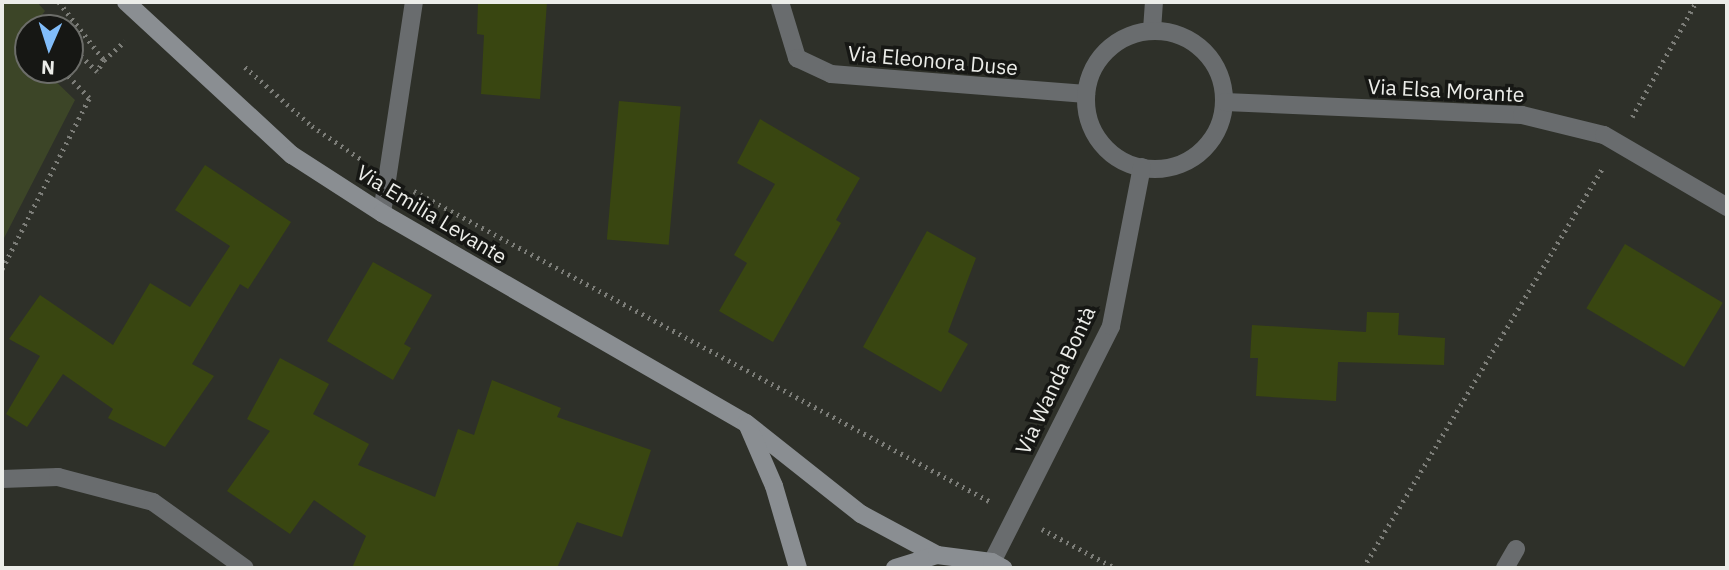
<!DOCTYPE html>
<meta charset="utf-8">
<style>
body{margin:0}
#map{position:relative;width:1729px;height:570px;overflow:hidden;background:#2e3029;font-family:"IBM Plex Sans",sans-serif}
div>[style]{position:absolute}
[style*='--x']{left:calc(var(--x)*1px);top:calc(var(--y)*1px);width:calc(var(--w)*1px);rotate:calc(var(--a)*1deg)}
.green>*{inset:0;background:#3c4527}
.building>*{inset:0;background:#394611;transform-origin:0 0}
.path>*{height:4.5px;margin-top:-2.25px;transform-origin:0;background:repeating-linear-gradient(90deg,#7c7d78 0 2px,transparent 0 7px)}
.lane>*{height:18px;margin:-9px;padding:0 9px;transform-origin:9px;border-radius:9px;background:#696c6e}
.street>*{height:18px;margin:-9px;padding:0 9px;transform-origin:9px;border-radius:9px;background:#696c6e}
.street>.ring{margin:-9px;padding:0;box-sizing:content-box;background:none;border:18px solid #696c6e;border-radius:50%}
.secondary>*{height:18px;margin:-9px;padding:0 9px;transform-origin:9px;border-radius:9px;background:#8a8e92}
span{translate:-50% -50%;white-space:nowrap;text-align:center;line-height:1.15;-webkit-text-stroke:7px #161714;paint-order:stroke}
.street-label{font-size:21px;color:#ecede9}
.frame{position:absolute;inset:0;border:4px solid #ecede9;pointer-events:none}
.north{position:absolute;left:14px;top:14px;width:70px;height:70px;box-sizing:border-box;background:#161714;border:2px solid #6c6d69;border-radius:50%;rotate:183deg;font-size:19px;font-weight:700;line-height:28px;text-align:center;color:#ecede9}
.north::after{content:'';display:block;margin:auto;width:24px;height:32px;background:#81bdfa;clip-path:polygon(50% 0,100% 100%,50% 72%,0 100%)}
</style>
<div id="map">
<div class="green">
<div style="clip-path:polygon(2px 2px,37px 2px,45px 11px,18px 45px,28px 54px,28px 70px,44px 70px,75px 100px,2px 242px)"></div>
</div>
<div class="building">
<div style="clip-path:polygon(478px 2px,547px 2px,540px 99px,481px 94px,484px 35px,477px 34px)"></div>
<div style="left:619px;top:101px;width:62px;height:139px;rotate:5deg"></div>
<div style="clip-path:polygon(760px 119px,860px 178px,836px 220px,841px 223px,773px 342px,719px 311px,747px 263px,734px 255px,775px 184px,737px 163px)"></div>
<div style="clip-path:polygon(205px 165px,291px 222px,248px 289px,240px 284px,192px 364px,214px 376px,165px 447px,108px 418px,113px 409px,63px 374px,27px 427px,6px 414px,40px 356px,9px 339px,40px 295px,113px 345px,150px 283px,190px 307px,230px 246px,175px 210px)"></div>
<div style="clip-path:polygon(927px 231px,976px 258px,948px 332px,968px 344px,941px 392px,863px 347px)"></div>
<div style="left:1625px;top:244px;width:114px;height:75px;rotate:31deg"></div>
<div style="clip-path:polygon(373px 262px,432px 295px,404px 344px,411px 348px,393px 380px,327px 341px)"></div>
<div style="clip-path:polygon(1367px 312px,1399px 313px,1398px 335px,1445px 338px,1444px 365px,1338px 362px,1336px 401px,1256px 396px,1258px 358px,1250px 358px,1252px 325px,1366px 332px)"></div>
<div style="clip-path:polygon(280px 358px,329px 384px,313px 414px,369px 444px,358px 465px,435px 497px,458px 429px,474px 435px,492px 380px,561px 408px,557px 417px,651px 450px,622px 537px,577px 522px,557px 568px,352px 568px,366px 536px,314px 500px,290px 534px,227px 491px,270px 431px,247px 419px)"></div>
</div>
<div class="path">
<div style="--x:59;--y:2;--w:73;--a:52.2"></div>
<div style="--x:104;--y:60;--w:14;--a:120"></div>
<div style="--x:97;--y:72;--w:37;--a:-136"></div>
<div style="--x:104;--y:60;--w:28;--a:-42"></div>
<div style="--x:245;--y:67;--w:89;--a:41.4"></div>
<div style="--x:312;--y:126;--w:59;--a:34"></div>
<div style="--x:1632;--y:117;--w:132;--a:-60.9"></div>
<div style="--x:414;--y:191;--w:655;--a:28.32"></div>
<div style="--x:2;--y:269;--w:192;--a:-63"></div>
<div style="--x:89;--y:98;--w:39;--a:-134"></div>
<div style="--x:1042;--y:529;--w:83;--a:28.1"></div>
<div style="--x:1363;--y:568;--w:467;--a:-59.1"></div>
</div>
<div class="lane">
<div style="--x:1505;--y:568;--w:22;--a:-60"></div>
</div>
<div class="street">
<div style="--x:780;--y:2;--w:59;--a:73.1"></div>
<div style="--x:797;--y:58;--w:38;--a:25"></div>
<div style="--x:831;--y:74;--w:256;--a:4.5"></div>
<div style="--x:1152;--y:30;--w:28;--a:-86"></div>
<div class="ring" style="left:1086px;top:31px;width:120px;height:120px"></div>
<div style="--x:1225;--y:102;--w:297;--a:2.5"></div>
<div style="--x:1522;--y:115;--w:84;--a:13.7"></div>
<div style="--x:1604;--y:135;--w:143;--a:30.3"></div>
<div style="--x:382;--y:213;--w:213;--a:-81.4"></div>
<div style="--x:2;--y:479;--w:56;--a:-2"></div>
<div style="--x:58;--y:477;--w:98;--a:14.7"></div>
<div style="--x:153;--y:502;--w:113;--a:35.7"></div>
<div style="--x:992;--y:562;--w:264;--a:-63.2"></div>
<div style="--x:1111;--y:326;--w:162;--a:-79"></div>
</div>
<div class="secondary">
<div style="--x:126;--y:2;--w:226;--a:42.7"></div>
<div style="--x:292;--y:155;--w:107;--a:32.8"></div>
<div style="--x:382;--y:213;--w:420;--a:30"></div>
<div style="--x:746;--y:423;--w:147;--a:38.4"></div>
<div style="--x:861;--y:514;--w:86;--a:28.3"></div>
<div style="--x:748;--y:426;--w:65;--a:66.6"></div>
<div style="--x:774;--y:486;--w:85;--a:73.7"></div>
<div style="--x:895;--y:568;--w:44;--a:-17.2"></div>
<div style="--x:937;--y:555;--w:55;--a:7.3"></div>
<div style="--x:992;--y:562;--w:13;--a:29"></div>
</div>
<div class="street-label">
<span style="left:933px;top:60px;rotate:5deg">Via Eleonora Duse</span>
<span style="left:1446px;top:90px;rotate:3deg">Via Elsa Morante</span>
<span style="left:432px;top:214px;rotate:31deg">Via Emilia Levante</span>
<span style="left:1055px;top:380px;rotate:-65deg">Via Wanda Bontà</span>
</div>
<div class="frame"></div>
<div class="north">N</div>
</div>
